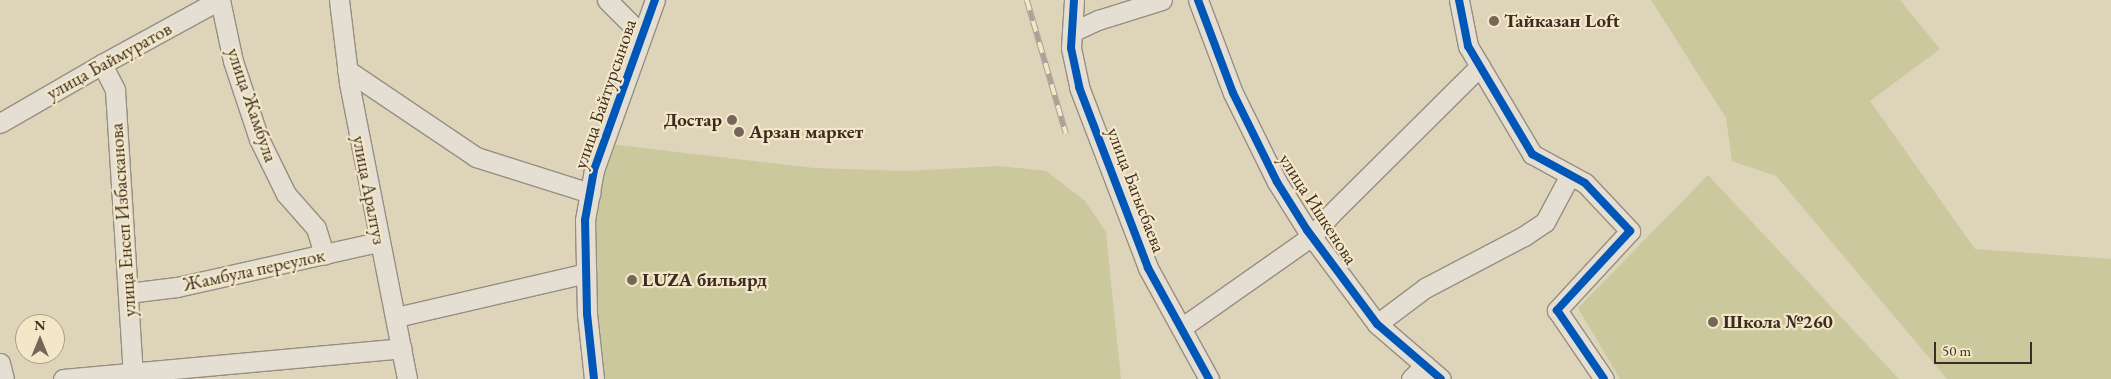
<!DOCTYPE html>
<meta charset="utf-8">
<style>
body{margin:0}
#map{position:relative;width:2111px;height:379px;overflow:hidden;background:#ded4ba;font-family:"EB Garamond",serif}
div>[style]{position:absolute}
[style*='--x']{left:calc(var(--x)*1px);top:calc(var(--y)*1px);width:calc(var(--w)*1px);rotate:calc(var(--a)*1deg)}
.green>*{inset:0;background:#ccc89d}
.roads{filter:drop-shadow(1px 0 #968f80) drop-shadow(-1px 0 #968f80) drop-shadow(0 1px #968f80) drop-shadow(0 -1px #968f80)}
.minor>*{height:19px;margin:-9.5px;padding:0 9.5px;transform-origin:9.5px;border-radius:9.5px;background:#e4dfd2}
.rail>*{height:5.5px;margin-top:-2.75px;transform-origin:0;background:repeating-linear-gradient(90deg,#f3e7c8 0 11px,#a8a298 0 22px);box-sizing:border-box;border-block:1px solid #a8a298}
.cycleway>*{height:8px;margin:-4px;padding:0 4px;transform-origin:4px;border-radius:4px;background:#0057b8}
.dots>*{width:14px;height:14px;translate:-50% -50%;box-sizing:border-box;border:2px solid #f3e7c8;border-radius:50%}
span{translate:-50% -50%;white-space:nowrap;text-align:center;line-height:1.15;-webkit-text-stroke:4.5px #f3e7c8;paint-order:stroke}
.poi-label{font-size:19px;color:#3c2b22;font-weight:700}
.left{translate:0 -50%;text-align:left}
.right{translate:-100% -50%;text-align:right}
.street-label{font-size:19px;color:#3c2b22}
.north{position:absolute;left:15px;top:314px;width:50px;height:50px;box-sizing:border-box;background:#f3e7c8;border:1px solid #aa9c86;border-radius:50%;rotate:0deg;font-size:14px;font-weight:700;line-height:20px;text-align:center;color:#3c2b22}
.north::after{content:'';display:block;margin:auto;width:18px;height:22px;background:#756657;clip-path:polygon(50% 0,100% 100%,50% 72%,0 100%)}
.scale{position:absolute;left:1934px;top:342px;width:98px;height:22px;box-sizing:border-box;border:2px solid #3c2b22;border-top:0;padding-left:6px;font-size:15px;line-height:18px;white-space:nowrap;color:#3c2b22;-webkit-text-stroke:4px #f3e7c8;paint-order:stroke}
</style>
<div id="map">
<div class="green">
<div style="clip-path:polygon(1651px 0,1900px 0,1940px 49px,1870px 101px,1975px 249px,2111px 259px,2111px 379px,1947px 379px,1776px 176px,1732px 161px,1726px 118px)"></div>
<div style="clip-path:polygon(609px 144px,814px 168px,905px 171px,1000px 166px,1046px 171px,1085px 201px,1106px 232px,1121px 379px,601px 379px,595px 320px,592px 249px,596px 200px)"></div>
<div style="clip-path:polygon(1708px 175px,1899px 379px,1620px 379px,1578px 308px)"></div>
</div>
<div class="roads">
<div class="minor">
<div style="--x:220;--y:0;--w:62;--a:78"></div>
<div style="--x:233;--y:61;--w:82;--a:71.6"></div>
<div style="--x:259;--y:139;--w:61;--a:63.9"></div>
<div style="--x:286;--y:194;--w:45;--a:48.6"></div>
<div style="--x:316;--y:228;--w:28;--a:73"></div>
<div style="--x:339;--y:0;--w:84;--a:83.1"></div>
<div style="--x:349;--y:83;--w:302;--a:78.9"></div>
<div style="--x:607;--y:0;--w:49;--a:45"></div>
<div style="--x:1074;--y:0;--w:48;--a:93.6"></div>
<div style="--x:1071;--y:48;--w:40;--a:78"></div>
<div style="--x:1079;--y:87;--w:194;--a:69.1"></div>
<div style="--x:1148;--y:268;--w:127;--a:61.2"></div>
<div style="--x:1198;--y:0;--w:99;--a:69.4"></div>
<div style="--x:1233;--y:93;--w:99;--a:63.7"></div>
<div style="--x:1277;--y:182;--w:57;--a:58"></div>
<div style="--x:1307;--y:230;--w:117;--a:53.3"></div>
<div style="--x:1377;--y:324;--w:84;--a:40.7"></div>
<div style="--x:1459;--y:0;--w:47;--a:78.9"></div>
<div style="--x:1468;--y:46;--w:126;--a:59.3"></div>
<div style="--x:1532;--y:154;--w:60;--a:28.7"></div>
<div style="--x:1585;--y:183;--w:66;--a:46.8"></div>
<div style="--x:1630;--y:231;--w:108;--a:132.7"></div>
<div style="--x:1557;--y:310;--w:83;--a:55.7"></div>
<div style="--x:1072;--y:32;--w:29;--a:-25"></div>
<div style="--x:1098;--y:20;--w:67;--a:-17.4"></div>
<div style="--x:102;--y:64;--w:29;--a:63"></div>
<div style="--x:115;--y:90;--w:290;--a:86.4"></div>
<div style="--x:347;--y:70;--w:156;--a:34"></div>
<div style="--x:476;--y:157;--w:120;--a:17.5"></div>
<div style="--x:0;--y:123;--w:118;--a:-30"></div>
<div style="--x:102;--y:64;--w:133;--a:-28.7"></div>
<div style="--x:128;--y:293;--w:49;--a:-7"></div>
<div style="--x:177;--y:287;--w:207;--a:-12.6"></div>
<div style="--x:396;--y:317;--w:195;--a:-13"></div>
<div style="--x:1377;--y:324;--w:60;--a:-36.9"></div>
<div style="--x:1425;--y:288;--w:112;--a:-27.7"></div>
<div style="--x:1524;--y:236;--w:25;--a:-34"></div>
<div style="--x:1545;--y:222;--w:53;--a:-62"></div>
<div style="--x:1181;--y:328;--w:160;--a:-35.1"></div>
<div style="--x:1312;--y:236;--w:29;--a:-49"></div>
<div style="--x:1331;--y:214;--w:210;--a:-44.8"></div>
<div style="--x:0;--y:363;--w:16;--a:76"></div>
<div style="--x:63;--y:379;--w:340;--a:-5.2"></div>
<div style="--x:594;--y:379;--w:65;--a:-96.1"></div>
<div style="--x:587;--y:314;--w:94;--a:-91.2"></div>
<div style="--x:585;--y:220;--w:51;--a:-79.8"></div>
<div style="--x:594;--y:170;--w:181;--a:-70.3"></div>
<div style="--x:1411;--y:379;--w:20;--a:-45"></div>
</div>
</div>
<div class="rail">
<div style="--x:1027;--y:0;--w:139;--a:73.7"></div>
</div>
<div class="cycleway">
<div style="--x:1074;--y:0;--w:48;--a:93.6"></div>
<div style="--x:1071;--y:48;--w:40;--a:78"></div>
<div style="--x:1079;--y:87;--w:194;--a:69.1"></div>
<div style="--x:1148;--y:268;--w:127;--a:61.2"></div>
<div style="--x:1198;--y:0;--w:99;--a:69.4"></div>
<div style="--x:1233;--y:93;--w:99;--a:63.7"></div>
<div style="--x:1277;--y:182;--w:57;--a:58"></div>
<div style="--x:1307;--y:230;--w:117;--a:53.3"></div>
<div style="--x:1377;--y:324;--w:84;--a:40.7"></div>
<div style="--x:1459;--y:0;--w:47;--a:78.9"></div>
<div style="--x:1468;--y:46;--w:126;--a:59.3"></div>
<div style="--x:1532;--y:154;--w:60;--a:28.7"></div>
<div style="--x:1585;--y:183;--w:66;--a:46.8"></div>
<div style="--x:1630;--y:231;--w:108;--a:132.7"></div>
<div style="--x:1557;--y:310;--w:83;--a:55.7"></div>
<div style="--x:594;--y:379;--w:65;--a:-96.1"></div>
<div style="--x:587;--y:314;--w:94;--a:-91.2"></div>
<div style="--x:585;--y:220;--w:51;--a:-79.8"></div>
<div style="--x:594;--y:170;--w:181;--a:-70.3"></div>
</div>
<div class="dots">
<div style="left:1494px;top:21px;background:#756657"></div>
<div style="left:732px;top:120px;background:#756657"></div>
<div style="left:739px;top:132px;background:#756657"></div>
<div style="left:632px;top:280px;background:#756657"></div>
<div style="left:1713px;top:322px;background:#756657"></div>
</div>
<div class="poi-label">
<span class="left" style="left:1504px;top:21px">Тайказан Loft</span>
<span class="right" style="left:722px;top:120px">Достар</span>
<span class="left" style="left:749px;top:132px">Арзан маркет</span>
<span class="left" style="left:642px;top:280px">LUZA бильярд</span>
<span class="left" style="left:1723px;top:322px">Школа №260</span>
</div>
<div class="street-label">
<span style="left:109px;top:61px;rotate:-29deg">улица Баймуратов</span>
<span style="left:605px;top:94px;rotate:-71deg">улица Байтурсынова</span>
<span style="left:252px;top:105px;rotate:71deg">улица Жамбула</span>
<span style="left:369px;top:190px;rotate:79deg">улица Аралтуз</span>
<span style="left:1136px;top:190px;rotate:69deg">улица Багысбаева</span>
<span style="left:1318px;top:209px;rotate:57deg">улица Ишкенова</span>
<span style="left:123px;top:220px;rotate:-94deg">улица Енсеп Избасканова</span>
<span style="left:254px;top:270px;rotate:-12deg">Жамбула переулок</span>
</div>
<div class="north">N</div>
<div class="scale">50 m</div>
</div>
